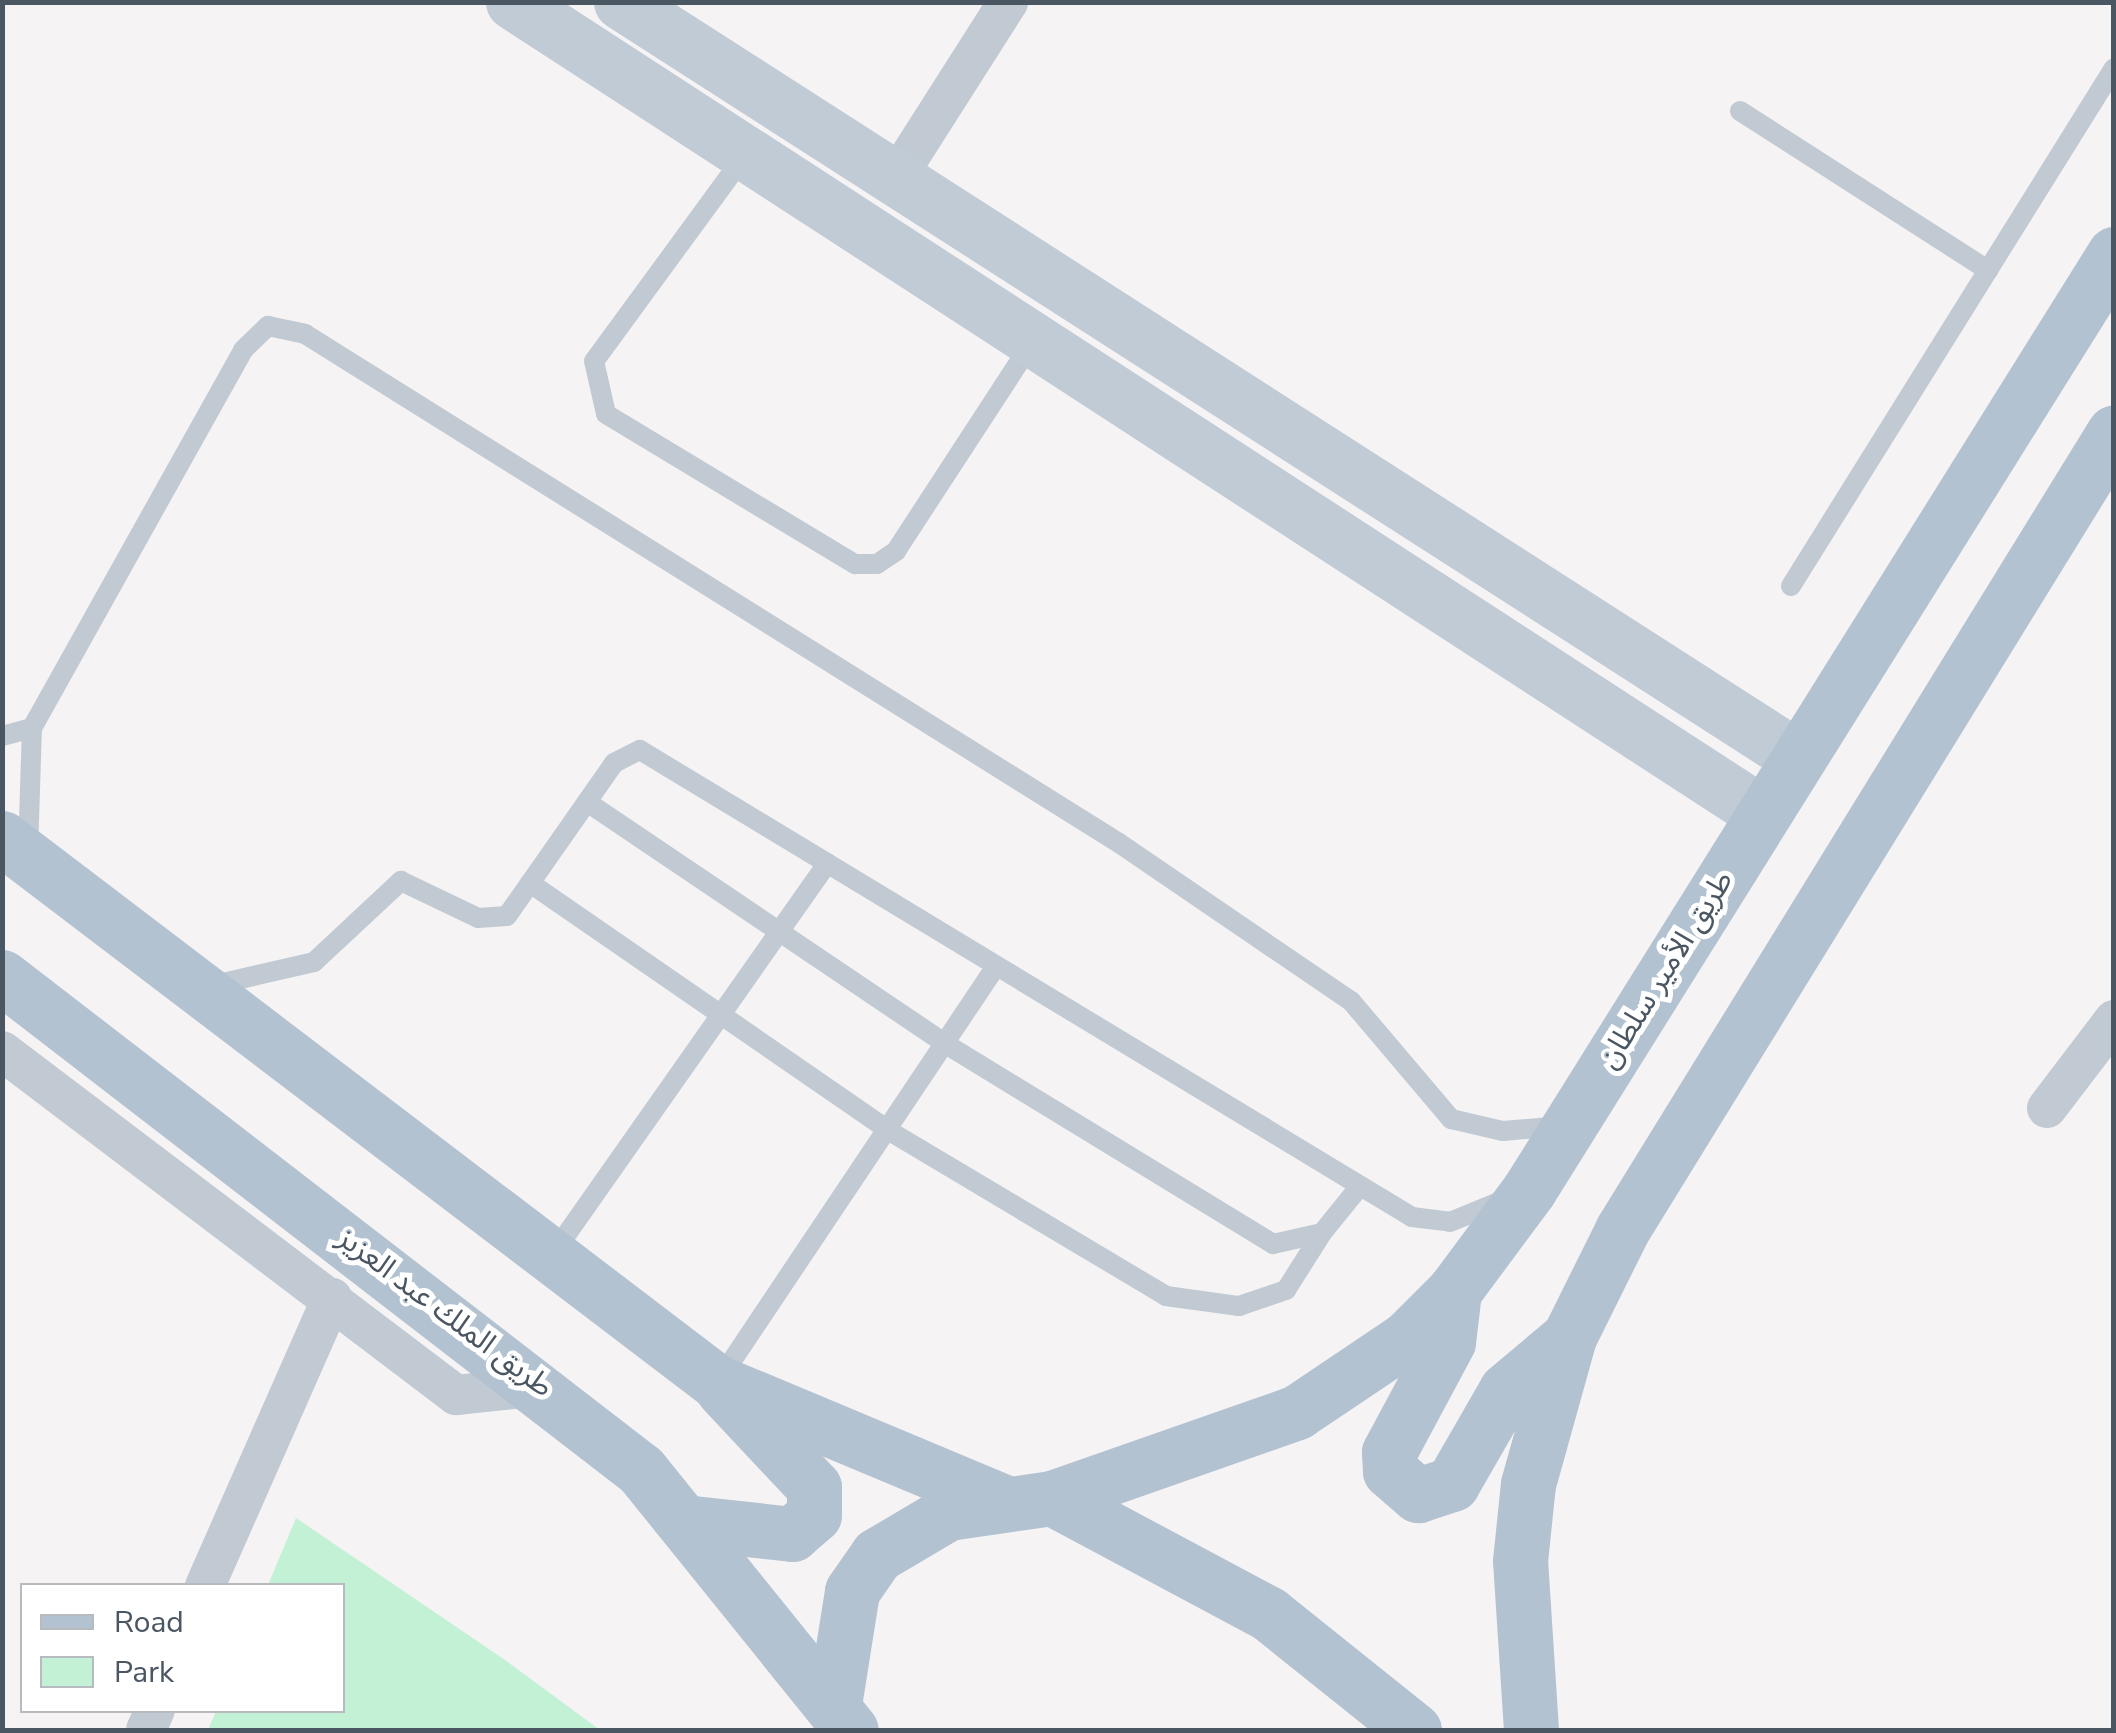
<!DOCTYPE html>
<meta charset="utf-8">
<style>
body{margin:0}
#map{position:relative;width:2116px;height:1733px;overflow:hidden;background:#f5f3f3;font-family:"Nunito Sans","Noto Sans Arabic",sans-serif}
div>[style]{position:absolute}
[style*='--x']{left:calc(var(--x)*1px);top:calc(var(--y)*1px);width:calc(var(--w)*1px);rotate:calc(var(--a)*1deg)}
.green>*{inset:0;background:#c3f1d5}
.lane>*{height:20px;margin:-10px;padding:0 10px;transform-origin:10px;border-radius:10px;background:#c1cad2}
.street>*{height:40px;margin:-20px;padding:0 20px;transform-origin:20px;border-radius:20px;background:#c1cad2}
.secondary>*{height:55px;margin:-27.5px;padding:0 27.5px;transform-origin:27.5px;border-radius:27.5px;background:#c1cbd6}
.primary>*{height:55px;margin:-27.5px;padding:0 27.5px;transform-origin:27.5px;border-radius:27.5px;background:#b3c2d1}
span{translate:-50% -50%;white-space:nowrap;text-align:center;line-height:1.15;-webkit-text-stroke:10px #fff;paint-order:stroke}
.street-label{font-size:30px;color:#4a5661}
.frame{position:absolute;inset:0;border:5px solid #4a5661;pointer-events:none}
.legend{position:absolute;left:20px;top:1583px;width:325px;height:130px;box-sizing:border-box;background:#fff;border:2px solid #b7bbc0;margin:0;padding:12px 18px;list-style:none;font-size:30px;color:#4a5661}
.legend li{display:flex;align-items:center;gap:20px;height:50px}
.legend b{width:50px;border:2px solid #b7bbc0}
</style>
<div id="map">
<div class="green">
<div style="clip-path:polygon(296px 1518px,505px 1660px,600px 1730px,208px 1730px,216px 1711px,342px 1710px,342px 1586px,268px 1585px)"></div>
</div>
<div class="lane">
<div style="--x:1740;--y:111;--w:295;--a:32.7"></div>
<div style="--x:745;--y:155;--w:255;--a:126.2"></div>
<div style="--x:594;--y:361;--w:54;--a:77.2"></div>
<div style="--x:606;--y:414;--w:291;--a:31.1"></div>
<div style="--x:855;--y:564;--w:22;--a:0"></div>
<div style="--x:877;--y:564;--w:23;--a:-34"></div>
<div style="--x:896;--y:551;--w:249;--a:-56.9"></div>
<div style="--x:1791;--y:586;--w:610;--a:-58.05"></div>
<div style="--x:2;--y:736;--w:31;--a:-15"></div>
<div style="--x:587;--y:802;--w:431;--a:34"></div>
<div style="--x:944;--y:1043;--w:386;--a:31.4"></div>
<div style="--x:1273;--y:1244;--w:50;--a:-12.7"></div>
<div style="--x:1322;--y:1233;--w:60;--a:-51"></div>
<div style="--x:28;--y:853;--w:125;--a:-88.2"></div>
<div style="--x:32;--y:728;--w:433;--a:-60.8"></div>
<div style="--x:243;--y:350;--w:35;--a:-44"></div>
<div style="--x:268;--y:326;--w:38;--a:12"></div>
<div style="--x:305;--y:334;--w:960;--a:32.02"></div>
<div style="--x:1119;--y:843;--w:281;--a:34.3"></div>
<div style="--x:1351;--y:1001;--w:155;--a:49.7"></div>
<div style="--x:1451;--y:1119;--w:53;--a:13"></div>
<div style="--x:1503;--y:1131;--w:59;--a:-4.8"></div>
<div style="--x:530;--y:883;--w:433;--a:34.6"></div>
<div style="--x:886;--y:1129;--w:326;--a:30.8"></div>
<div style="--x:1166;--y:1296;--w:74;--a:7.8"></div>
<div style="--x:1239;--y:1306;--w:50;--a:-18.8"></div>
<div style="--x:1286;--y:1290;--w:67;--a:-57.7"></div>
<div style="--x:210;--y:986;--w:107;--a:-13"></div>
<div style="--x:314;--y:962;--w:119;--a:-43"></div>
<div style="--x:401;--y:881;--w:85;--a:25.7"></div>
<div style="--x:478;--y:918;--w:29;--a:-4"></div>
<div style="--x:507;--y:916;--w:187;--a:-55"></div>
<div style="--x:614;--y:763;--w:29;--a:-27"></div>
<div style="--x:640;--y:750;--w:902;--a:31.17"></div>
<div style="--x:1412;--y:1217;--w:38;--a:7"></div>
<div style="--x:1450;--y:1222;--w:58;--a:-22.2"></div>
<div style="--x:552;--y:1255;--w:479;--a:-54.9"></div>
<div style="--x:719;--y:1380;--w:498;--a:-56.2"></div>
</div>
<div class="street">
<div style="--x:896;--y:178;--w:209;--a:-57.5"></div>
<div style="--x:2;--y:1051;--w:570;--a:37.15"></div>
<div style="--x:456;--y:1395;--w:86;--a:-6"></div>
<div style="--x:2047;--y:1108;--w:111;--a:-52.7"></div>
<div style="--x:205;--y:1586;--w:315;--a:-66.2"></div>
<div style="--x:146;--y:1730;--w:22;--a:-66"></div>
</div>
<div class="secondary">
<div style="--x:513;--y:2;--w:1489;--a:33"></div>
<div style="--x:621;--y:2;--w:1397;--a:32.7"></div>
</div>
<div class="primary">
<div style="--x:2;--y:838;--w:898;--a:37.27"></div>
<div style="--x:717;--y:1382;--w:308;--a:22.7"></div>
<div style="--x:2;--y:977;--w:807;--a:37.65"></div>
<div style="--x:641;--y:1470;--w:334;--a:51.1"></div>
<div style="--x:1454;--y:1291;--w:51;--a:96.7"></div>
<div style="--x:1448;--y:1342;--w:125;--a:118.2"></div>
<div style="--x:1389;--y:1452;--w:19;--a:87"></div>
<div style="--x:1390;--y:1471;--w:37;--a:41"></div>
<div style="--x:1418;--y:1495;--w:36;--a:-18"></div>
<div style="--x:1452;--y:1484;--w:108;--a:-60.1"></div>
<div style="--x:1506;--y:1390;--w:82;--a:-40.1"></div>
<div style="--x:1052;--y:1498;--w:260;--a:-19.3"></div>
<div style="--x:1297;--y:1412;--w:133;--a:-33.9"></div>
<div style="--x:1407;--y:1338;--w:66;--a:-45"></div>
<div style="--x:1454;--y:1291;--w:126;--a:-53.4"></div>
<div style="--x:1529;--y:1190;--w:1104;--a:-57.99"></div>
<div style="--x:693;--y:1523;--w:100;--a:6.3"></div>
<div style="--x:792;--y:1534;--w:29;--a:-41"></div>
<div style="--x:814;--y:1515;--w:28;--a:-90"></div>
<div style="--x:814;--y:1487;--w:133;--a:-133.2"></div>
<div style="--x:834;--y:1705;--w:115;--a:-81"></div>
<div style="--x:852;--y:1591;--w:44;--a:-55.2"></div>
<div style="--x:877;--y:1555;--w:82;--a:-30.6"></div>
<div style="--x:948;--y:1513;--w:105;--a:-8.2"></div>
<div style="--x:1052;--y:1498;--w:246;--a:28.1"></div>
<div style="--x:1269;--y:1614;--w:186;--a:38.7"></div>
<div style="--x:1531;--y:1730;--w:169;--a:-93.7"></div>
<div style="--x:1520;--y:1561;--w:77;--a:-84.1"></div>
<div style="--x:1528;--y:1484;--w:153;--a:-74.4"></div>
<div style="--x:1569;--y:1337;--w:119;--a:-63.6"></div>
<div style="--x:1622;--y:1230;--w:937;--a:-58.34"></div>
</div>
<div class="street-label">
<span style="left:1666px;top:970px;rotate:-58deg">طريق الأمير سلطان</span>
<span style="left:445px;top:1313px;rotate:37deg">طريق الملك عبد العزيز</span>
</div>
<div class="frame"></div>
<ul class="legend">
<li><b style="height:12px;background:#b3c2d1"></b>Road</li>
<li><b style="height:28px;background:#c3f1d5"></b>Park</li>
</ul>
</div>
